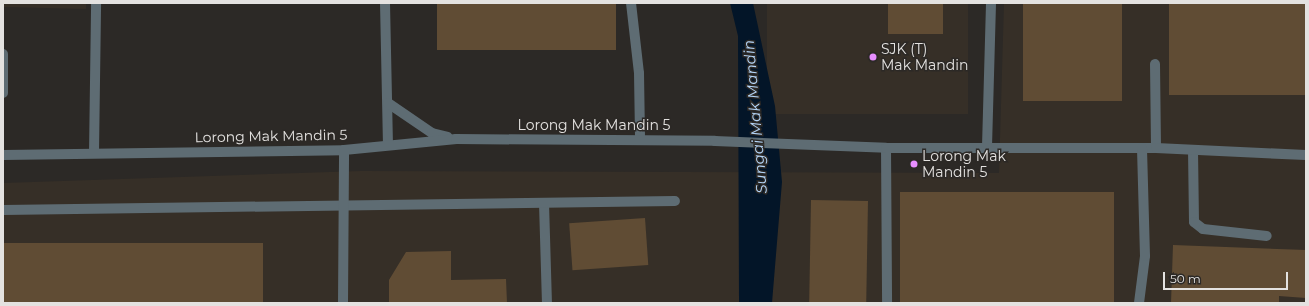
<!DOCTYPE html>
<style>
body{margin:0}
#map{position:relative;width:1309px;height:306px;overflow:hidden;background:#2c2926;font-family:Montserrat,sans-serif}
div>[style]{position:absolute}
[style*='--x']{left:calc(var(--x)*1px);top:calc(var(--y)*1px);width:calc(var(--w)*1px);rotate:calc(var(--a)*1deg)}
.built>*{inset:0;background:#362f27;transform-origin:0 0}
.water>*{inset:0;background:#031528}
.building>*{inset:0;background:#604c34;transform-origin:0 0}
.minor>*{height:10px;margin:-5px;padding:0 5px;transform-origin:5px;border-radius:5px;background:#5e6c73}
.dots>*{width:11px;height:11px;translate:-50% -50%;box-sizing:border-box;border:2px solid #2c2926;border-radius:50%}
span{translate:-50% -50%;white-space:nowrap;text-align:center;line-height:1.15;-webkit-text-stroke:3px #2c2926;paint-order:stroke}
.poi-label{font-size:14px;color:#e4e2e0}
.left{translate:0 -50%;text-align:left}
.street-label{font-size:14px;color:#e4e2e0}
.water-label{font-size:15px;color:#b4d5f8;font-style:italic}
.frame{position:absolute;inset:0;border:4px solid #e4e2e0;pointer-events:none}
.scale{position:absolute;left:1163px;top:272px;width:125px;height:18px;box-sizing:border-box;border:2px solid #e4e2e0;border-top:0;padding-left:5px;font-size:12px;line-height:14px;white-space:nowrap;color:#e4e2e0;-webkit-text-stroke:3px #2c2926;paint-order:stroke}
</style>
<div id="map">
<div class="built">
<div style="clip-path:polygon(3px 3px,86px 3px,86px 9px,3px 7px)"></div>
<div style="left:767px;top:3px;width:201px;height:111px"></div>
<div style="clip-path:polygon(1004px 3px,1306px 3px,1306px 303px,3px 303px,3px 183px,361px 171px,999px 173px)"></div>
</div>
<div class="water">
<div style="clip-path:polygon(730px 3px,753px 3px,775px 106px,782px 182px,772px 303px,739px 303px,738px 36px)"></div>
</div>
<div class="building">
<div style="left:437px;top:3px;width:179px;height:47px"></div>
<div style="left:888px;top:3px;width:55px;height:31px"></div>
<div style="left:1023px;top:3px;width:99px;height:98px"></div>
<div style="left:1169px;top:3px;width:137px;height:92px"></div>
<div style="left:900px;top:192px;width:214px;height:111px"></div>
<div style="left:811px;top:200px;width:57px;height:103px;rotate:1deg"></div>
<div style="left:645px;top:218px;width:47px;height:76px;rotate:86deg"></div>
<div style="left:263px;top:243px;width:60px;height:260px;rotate:90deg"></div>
<div style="clip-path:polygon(1173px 245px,1306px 250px,1306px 298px,1279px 296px,1279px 303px,1171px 303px)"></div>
<div style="clip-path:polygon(451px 251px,451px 280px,506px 279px,507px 303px,389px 303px,389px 280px,406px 252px)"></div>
</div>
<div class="minor">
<div style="--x:385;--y:3;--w:141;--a:88.8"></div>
<div style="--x:631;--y:3;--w:70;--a:83.5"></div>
<div style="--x:639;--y:73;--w:66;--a:89.1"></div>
<div style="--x:1155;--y:64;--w:84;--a:89.3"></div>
<div style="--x:3;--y:93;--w:39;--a:-90"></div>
<div style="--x:388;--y:103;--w:53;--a:34.3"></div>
<div style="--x:432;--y:133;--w:16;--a:14"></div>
<div style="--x:987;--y:147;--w:144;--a:-88.4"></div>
<div style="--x:886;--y:148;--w:155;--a:89.6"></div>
<div style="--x:1193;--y:150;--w:72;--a:89.2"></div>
<div style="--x:1194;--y:222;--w:11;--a:38"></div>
<div style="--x:1203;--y:229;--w:64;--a:6.2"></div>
<div style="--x:94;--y:153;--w:150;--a:-89.2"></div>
<div style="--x:3;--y:155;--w:341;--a:-0.8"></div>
<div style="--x:344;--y:150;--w:113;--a:-5.6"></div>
<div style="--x:456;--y:139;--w:259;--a:0.4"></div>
<div style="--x:715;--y:141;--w:171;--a:2.3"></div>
<div style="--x:886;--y:148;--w:270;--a:0"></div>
<div style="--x:1156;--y:148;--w:150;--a:2.7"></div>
<div style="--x:544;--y:203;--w:100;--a:88.3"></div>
<div style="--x:3;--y:210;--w:672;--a:-0.77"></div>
<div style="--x:343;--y:303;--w:153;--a:-89.6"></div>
<div style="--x:1139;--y:303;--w:47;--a:-82.7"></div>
<div style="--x:1145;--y:256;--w:108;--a:-91.6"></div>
</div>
<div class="dots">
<div style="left:873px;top:57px;background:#e88eff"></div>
<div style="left:914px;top:164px;background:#e88eff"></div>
</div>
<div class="poi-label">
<span class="left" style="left:881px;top:57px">SJK (T)<br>Mak Mandin</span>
<span class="left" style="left:922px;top:164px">Lorong Mak<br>Mandin 5</span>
</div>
<div class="street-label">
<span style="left:594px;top:125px">Lorong Mak Mandin 5</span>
<span style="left:271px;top:136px;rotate:-1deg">Lorong Mak Mandin 5</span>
</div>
<div class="water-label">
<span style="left:755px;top:117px;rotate:-95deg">Sungai Mak Mandin</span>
</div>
<div class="frame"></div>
<div class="scale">50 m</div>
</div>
